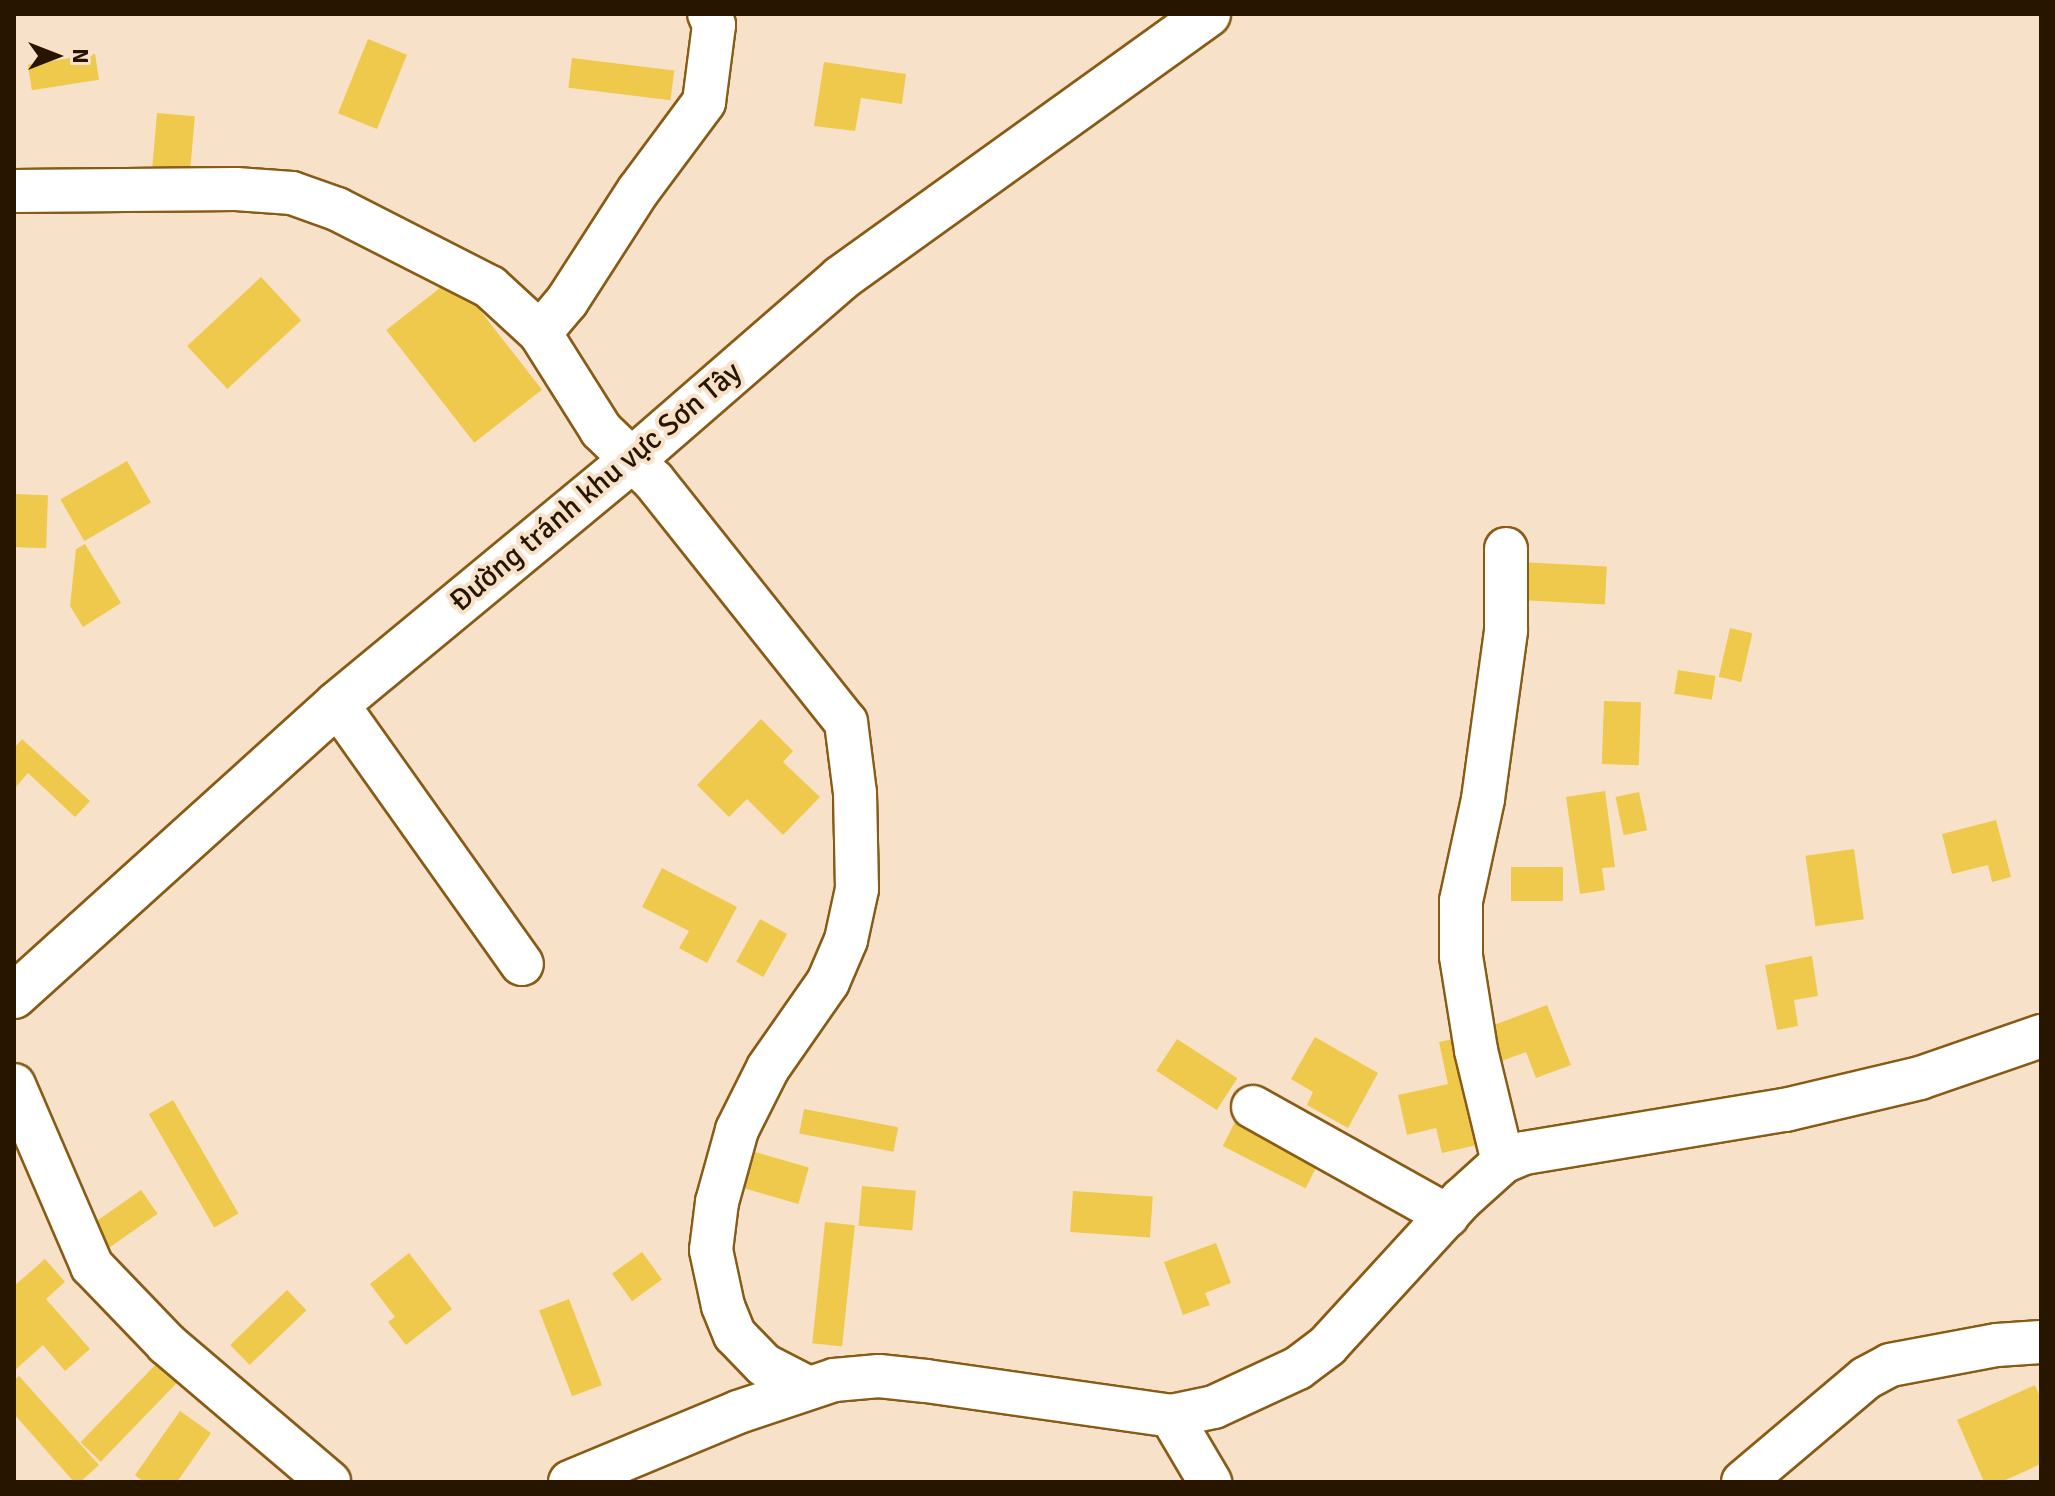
<!DOCTYPE html>
<meta charset="utf-8">
<style>
body{margin:0}
#map{position:relative;width:2055px;height:1496px;overflow:hidden;background:#f7e2c9;font-family:Signika,sans-serif}
div>[style]{position:absolute}
[style*='--x']{left:calc(var(--x)*1px);top:calc(var(--y)*1px);width:calc(var(--w)*1px);rotate:calc(var(--a)*1deg)}
.building>*{inset:0;background:#efc94b;transform-origin:0 0}
.roads{filter:drop-shadow(2px 0 #895b15) drop-shadow(-2px 0 #895b15) drop-shadow(0 2px #895b15) drop-shadow(0 -2px #895b15)}
.minor>*{height:42px;margin:-21px;padding:0 21px;transform-origin:21px;border-radius:21px;background:#fff}
.highway>*{height:44px;margin:-22px;padding:0 22px;transform-origin:22px;border-radius:22px;background:#fff}
span{translate:-50% -50%;white-space:nowrap;text-align:center;line-height:1.15;-webkit-text-stroke:8px #f7e2c9;paint-order:stroke}
.street-label{font-size:30px;color:#271500}
.frame{position:absolute;inset:0;border:16px solid #271500;pointer-events:none}
.north{position:absolute;left:16px;top:16px;width:80px;height:80px;-webkit-text-stroke:6px #f7e2c9;paint-order:stroke;rotate:90deg;font-size:22px;font-weight:700;line-height:32px;text-align:center;color:#271500}
.north::after{content:'';display:block;margin:auto;width:28px;height:36px;background:#271500;clip-path:polygon(50% 0,100% 100%,50% 72%,0 100%)}
</style>
<div id="map">
<div class="building">
<div style="left:368px;top:39px;width:42px;height:80px;rotate:22deg"></div>
<div style="left:95px;top:54px;width:26px;height:68px;rotate:81deg"></div>
<div style="left:572px;top:58px;width:103px;height:30px;rotate:7deg"></div>
<div style="clip-path:polygon(824px 62px,906px 74px,902px 104px,861px 98px,855px 131px,814px 126px)"></div>
<div style="left:157px;top:113px;width:38px;height:65px;rotate:5deg"></div>
<div style="left:261px;top:277px;width:59px;height:101px;rotate:47deg"></div>
<div style="left:454px;top:277px;width:143px;height:86px;rotate:52deg"></div>
<div style="left:127px;top:461px;width:48px;height:77px;rotate:60deg"></div>
<div style="left:14px;top:494px;width:34px;height:53px;rotate:2deg"></div>
<div style="clip-path:polygon(85px 544px,121px 603px,83px 627px,70px 606px,76px 549px)"></div>
<div style="left:1521px;top:562px;width:86px;height:38px;rotate:3deg"></div>
<div style="left:1730px;top:628px;width:23px;height:50px;rotate:13deg"></div>
<div style="left:1678px;top:670px;width:38px;height:24px;rotate:9deg"></div>
<div style="left:1604px;top:701px;width:37px;height:63px;rotate:2deg"></div>
<div style="clip-path:polygon(761px 719px,793px 751px,783px 762px,820px 797px,783px 835px,747px 799px,729px 817px,697px 785px)"></div>
<div style="clip-path:polygon(22px 739px,90px 801px,75px 817px,28px 773px,14px 789px,14px 748px)"></div>
<div style="clip-path:polygon(1605px 791px,1615px 867px,1602px 868px,1605px 890px,1580px 894px,1566px 797px)"></div>
<div style="left:1639px;top:792px;width:39px;height:24px;rotate:78deg"></div>
<div style="clip-path:polygon(1996px 820px,2011px 877px,1992px 882px,1988px 865px,1952px 874px,1942px 834px)"></div>
<div style="left:1854px;top:849px;width:71px;height:49px;rotate:82deg"></div>
<div style="left:1563px;top:867px;width:34px;height:52px;rotate:90deg"></div>
<div style="clip-path:polygon(662px 868px,737px 907px,707px 963px,679px 948px,689px 931px,642px 907px)"></div>
<div style="left:760px;top:919px;width:31px;height:49px;rotate:29deg"></div>
<div style="clip-path:polygon(1812px 956px,1818px 996px,1794px 1000px,1798px 1026px,1777px 1030px,1765px 965px)"></div>
<div style="clip-path:polygon(1547px 1005px,1571px 1065px,1536px 1078px,1526px 1052px,1499px 1062px,1486px 1028px)"></div>
<div style="clip-path:polygon(1466px 1036px,1490px 1142px,1442px 1153px,1436px 1128px,1407px 1135px,1398px 1095px,1448px 1084px,1439px 1042px)"></div>
<div style="clip-path:polygon(1315px 1037px,1378px 1073px,1348px 1128px,1307px 1105px,1313px 1092px,1291px 1079px)"></div>
<div style="left:1177px;top:1039px;width:72px;height:38px;rotate:33deg"></div>
<div style="left:173px;top:1100px;width:131px;height:28px;rotate:60deg"></div>
<div style="left:804px;top:1109px;width:96px;height:25px;rotate:11deg"></div>
<div style="left:1235px;top:1122px;width:93px;height:27px;rotate:27deg"></div>
<div style="left:755px;top:1152px;width:56px;height:38px;rotate:16deg"></div>
<div style="left:862px;top:1186px;width:54px;height:40px;rotate:5deg"></div>
<div style="left:141px;top:1190px;width:29px;height:68px;rotate:55deg"></div>
<div style="left:1073px;top:1191px;width:80px;height:41px;rotate:4deg"></div>
<div style="left:825px;top:1222px;width:30px;height:122px;rotate:6deg"></div>
<div style="clip-path:polygon(1216px 1243px,1231px 1283px,1205px 1293px,1210px 1305px,1183px 1315px,1164px 1262px)"></div>
<div style="left:642px;top:1252px;width:34px;height:37px;rotate:54deg"></div>
<div style="clip-path:polygon(409px 1253px,452px 1309px,406px 1345px,388px 1322px,395px 1317px,370px 1284px)"></div>
<div style="clip-path:polygon(45px 1259px,65px 1282px,46px 1299px,90px 1349px,65px 1371px,43px 1345px,14px 1371px,14px 1286px)"></div>
<div style="left:287px;top:1290px;width:28px;height:79px;rotate:46deg"></div>
<div style="left:569px;top:1299px;width:92px;height:32px;rotate:69deg"></div>
<div style="left:159px;top:1361px;width:28px;height:113px;rotate:44deg"></div>
<div style="clip-path:polygon(19px 1376px,99px 1465px,80px 1482px,74px 1482px,14px 1414px,14px 1380px)"></div>
<div style="clip-path:polygon(2035px 1385px,2041px 1399px,2041px 1464px,2001px 1482px,1984px 1482px,1957px 1420px)"></div>
<div style="clip-path:polygon(180px 1411px,211px 1433px,177px 1482px,144px 1482px,135px 1475px)"></div>
</div>
<div class="roads">
<div class="minor">
<div style="--x:14;--y:191;--w:222;--a:-0.5"></div>
<div style="--x:236;--y:189;--w:56;--a:4.1"></div>
<div style="--x:292;--y:193;--w:48;--a:19.6"></div>
<div style="--x:337;--y:209;--w:172;--a:27"></div>
<div style="--x:490;--y:287;--w:68;--a:42.6"></div>
<div style="--x:540;--y:333;--w:42;--a:-49.8"></div>
<div style="--x:567;--y:301;--w:131;--a:-57.2"></div>
<div style="--x:638;--y:191;--w:111;--a:-53.4"></div>
<div style="--x:704;--y:102;--w:78;--a:-82.6"></div>
<div style="--x:714;--y:25;--w:12;--a:-114"></div>
<div style="--x:540;--y:333;--w:115;--a:57.8"></div>
<div style="--x:601;--y:430;--w:74;--a:43.9"></div>
<div style="--x:654;--y:481;--w:308;--a:51.5"></div>
<div style="--x:846;--y:722;--w:72;--a:82.8"></div>
<div style="--x:855;--y:793;--w:96;--a:88.8"></div>
<div style="--x:857;--y:889;--w:52;--a:102.2"></div>
<div style="--x:846;--y:940;--w:46;--a:113.2"></div>
<div style="--x:828;--y:982;--w:105;--a:124.9"></div>
<div style="--x:768;--y:1068;--w:69;--a:116.6"></div>
<div style="--x:737;--y:1130;--w:75;--a:105.5"></div>
<div style="--x:717;--y:1202;--w:48;--a:97.1"></div>
<div style="--x:711;--y:1250;--w:57;--a:77.9"></div>
<div style="--x:723;--y:1306;--w:31;--a:68"></div>
<div style="--x:735;--y:1335;--w:42;--a:46"></div>
<div style="--x:764;--y:1365;--w:48;--a:27.1"></div>
<div style="--x:337;--y:704;--w:319;--a:54.6"></div>
<div style="--x:14;--y:1085;--w:197;--a:66.7"></div>
<div style="--x:92;--y:1266;--w:108;--a:46.1"></div>
<div style="--x:167;--y:1344;--w:213;--a:40.4"></div>
<div style="--x:1253;--y:1107;--w:223;--a:29.2"></div>
<div style="--x:1503;--y:1162;--w:115;--a:-103.6"></div>
<div style="--x:1476;--y:1050;--w:95;--a:-99.1"></div>
<div style="--x:1461;--y:956;--w:55;--a:-90"></div>
<div style="--x:1461;--y:901;--w:104;--a:-77.8"></div>
<div style="--x:1483;--y:799;--w:171;--a:-82.2"></div>
<div style="--x:1506;--y:630;--w:81;--a:-90"></div>
<div style="--x:1171;--y:1416;--w:77;--a:59.4"></div>
<div style="--x:570;--y:1482;--w:182;--a:-22.6"></div>
<div style="--x:738;--y:1412;--w:101;--a:-18.4"></div>
<div style="--x:834;--y:1380;--w:45;--a:-5.1"></div>
<div style="--x:879;--y:1376;--w:47;--a:6.1"></div>
<div style="--x:926;--y:1381;--w:247;--a:8.1"></div>
<div style="--x:1171;--y:1416;--w:44;--a:-11.8"></div>
<div style="--x:1214;--y:1407;--w:93;--a:-24.9"></div>
<div style="--x:1298;--y:1368;--w:38;--a:-37"></div>
<div style="--x:1328;--y:1345;--w:198;--a:-47.5"></div>
<div style="--x:1462;--y:1199;--w:55;--a:-42.1"></div>
<div style="--x:1503;--y:1162;--w:23;--a:-23"></div>
<div style="--x:1524;--y:1153;--w:265;--a:-9.4"></div>
<div style="--x:1785;--y:1110;--w:139;--a:-13.3"></div>
<div style="--x:1920;--y:1078;--w:128;--a:-19.1"></div>
<div style="--x:1743;--y:1482;--w:161;--a:-40.2"></div>
<div style="--x:1866;--y:1378;--w:27;--a:-28"></div>
<div style="--x:1890;--y:1365;--w:109;--a:-10.6"></div>
<div style="--x:1997;--y:1345;--w:44;--a:-3.9"></div>
</div>
<div class="highway">
<div style="--x:14;--y:996;--w:435;--a:-42.1"></div>
<div style="--x:337;--y:704;--w:383;--a:-39.6"></div>
<div style="--x:632;--y:460;--w:277;--a:-41"></div>
<div style="--x:841;--y:278;--w:452;--a:-35.7"></div>
</div>
</div>
<div class="street-label">
<span style="left:596px;top:487px;rotate:-40deg">Đường tránh khu vực Sơn Tây</span>
</div>
<div class="frame"></div>
<div class="north">N</div>
</div>
